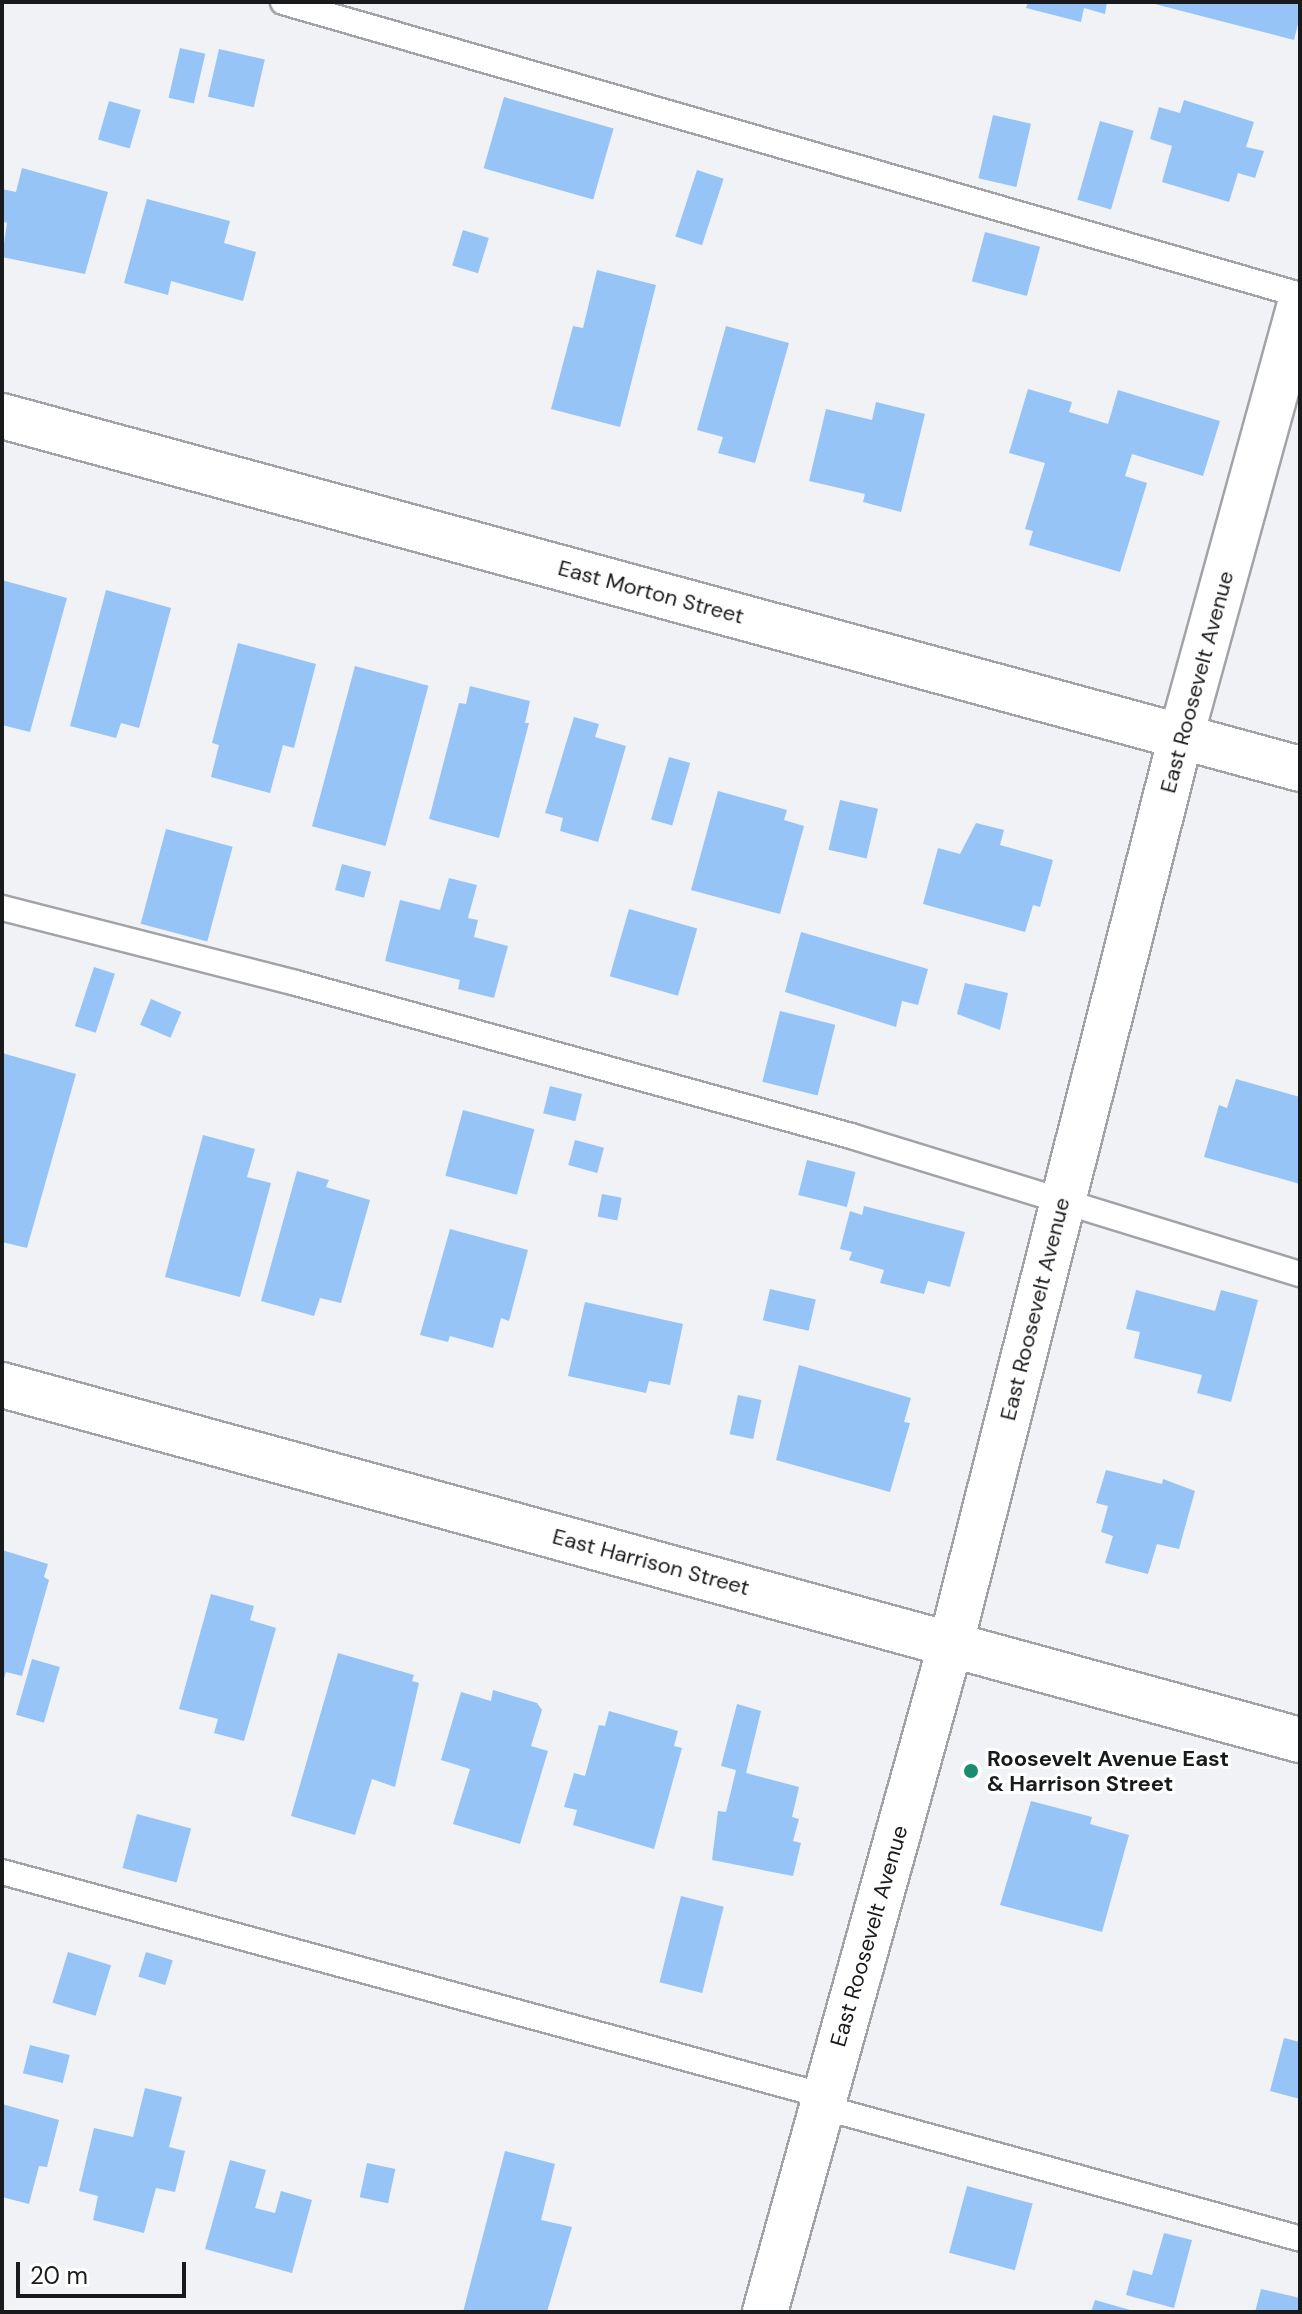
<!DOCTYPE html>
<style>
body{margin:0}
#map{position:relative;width:1302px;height:2314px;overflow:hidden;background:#f1f2f6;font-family:"DM Sans",sans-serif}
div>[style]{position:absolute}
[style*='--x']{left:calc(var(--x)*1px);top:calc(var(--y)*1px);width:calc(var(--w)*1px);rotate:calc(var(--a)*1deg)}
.building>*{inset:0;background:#97c4f7;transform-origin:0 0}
.roads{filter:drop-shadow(2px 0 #a1a3a7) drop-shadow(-2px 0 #a1a3a7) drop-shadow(0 2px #a1a3a7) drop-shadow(0 -2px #a1a3a7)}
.service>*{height:24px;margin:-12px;padding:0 12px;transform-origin:12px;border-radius:12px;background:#fff}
.minor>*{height:44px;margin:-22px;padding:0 22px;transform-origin:22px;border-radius:22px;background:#fff}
.tertiary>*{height:44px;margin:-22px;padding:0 22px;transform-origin:22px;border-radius:22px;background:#fff}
.dots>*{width:22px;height:22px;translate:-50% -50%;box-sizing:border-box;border:4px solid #fff;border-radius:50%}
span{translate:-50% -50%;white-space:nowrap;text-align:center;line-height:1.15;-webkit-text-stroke:6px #fff;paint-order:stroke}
.street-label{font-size:22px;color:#191a1b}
.poi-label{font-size:22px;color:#191a1b;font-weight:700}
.left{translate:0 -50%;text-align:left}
.frame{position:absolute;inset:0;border:4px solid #191a1b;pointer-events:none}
.scale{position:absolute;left:16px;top:2262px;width:170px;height:36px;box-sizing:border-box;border:4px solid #191a1b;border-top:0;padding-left:10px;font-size:24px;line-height:28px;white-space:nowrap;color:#191a1b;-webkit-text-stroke:6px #fff;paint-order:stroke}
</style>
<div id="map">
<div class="building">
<div style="clip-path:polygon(1028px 2px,1107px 2px,1105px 14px,1084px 8px,1081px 22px,1026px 8px)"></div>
<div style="clip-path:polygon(1147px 2px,1300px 2px,1300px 16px,1294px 40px)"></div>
<div style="left:180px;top:48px;width:26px;height:51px;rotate:13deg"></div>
<div style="left:219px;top:49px;width:47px;height:49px;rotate:13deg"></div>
<div style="left:504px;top:97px;width:114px;height:74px;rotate:16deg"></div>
<div style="clip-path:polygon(1184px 100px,1254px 122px,1246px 147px,1264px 151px,1255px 178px,1238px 173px,1229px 202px,1162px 182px,1172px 146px,1150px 139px,1159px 107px,1180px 113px)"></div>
<div style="left:109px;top:101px;width:33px;height:40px;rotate:16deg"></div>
<div style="left:993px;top:115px;width:39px;height:65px;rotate:13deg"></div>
<div style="left:1100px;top:121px;width:35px;height:82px;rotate:16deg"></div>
<div style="clip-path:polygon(22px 168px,108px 192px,85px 274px,2px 257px,7px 223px,2px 221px,2px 189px,16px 192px)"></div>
<div style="left:697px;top:170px;width:28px;height:70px;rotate:18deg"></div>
<div style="clip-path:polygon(147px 199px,230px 221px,224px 243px,256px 252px,243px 301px,171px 281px,168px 295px,124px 283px)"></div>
<div style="left:463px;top:230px;width:27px;height:37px;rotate:17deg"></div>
<div style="left:985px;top:232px;width:57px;height:51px;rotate:15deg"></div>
<div style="clip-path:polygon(597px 270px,656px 285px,620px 427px,551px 409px,573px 326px,583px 328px)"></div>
<div style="clip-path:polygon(726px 326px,789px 343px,755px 463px,718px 453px,723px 437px,697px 430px)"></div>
<div style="clip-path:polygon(1028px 389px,1072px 402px,1069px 412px,1108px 424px,1118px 390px,1220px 421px,1203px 476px,1132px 454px,1125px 476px,1147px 483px,1120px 572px,1029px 545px,1033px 531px,1025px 529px,1045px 463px,1009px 453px)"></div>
<div style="clip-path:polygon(876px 402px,925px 414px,901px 512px,863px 502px,865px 494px,809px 481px,826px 409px,872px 420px)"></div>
<div style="clip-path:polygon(2px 580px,67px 598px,30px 732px,2px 725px)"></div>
<div style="clip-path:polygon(106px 590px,171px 608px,139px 728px,121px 723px,116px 738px,70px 726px)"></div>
<div style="clip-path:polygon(238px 643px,316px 664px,294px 748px,283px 745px,270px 793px,211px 777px,219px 745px,212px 743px)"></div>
<div style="left:355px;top:666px;width:76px;height:166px;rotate:15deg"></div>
<div style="clip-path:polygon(470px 686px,530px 701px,525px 723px,529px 723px,499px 838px,429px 819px,459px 703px,466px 704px)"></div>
<div style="clip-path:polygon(574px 717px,599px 724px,595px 737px,626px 746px,598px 842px,560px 831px,563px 818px,545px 813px)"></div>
<div style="left:669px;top:757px;width:22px;height:65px;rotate:16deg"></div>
<div style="clip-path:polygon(718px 791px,787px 810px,784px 820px,804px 826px,780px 914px,691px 890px)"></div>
<div style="left:840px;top:800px;width:39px;height:51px;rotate:13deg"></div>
<div style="clip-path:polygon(976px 823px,1004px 830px,1000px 845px,1053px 860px,1040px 907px,1033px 905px,1025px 932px,923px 904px,938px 848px,960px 854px)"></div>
<div style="left:166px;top:829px;width:69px;height:98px;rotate:15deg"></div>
<div style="left:342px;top:864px;width:30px;height:27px;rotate:15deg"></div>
<div style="clip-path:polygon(449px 878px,477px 885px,468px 918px,478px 920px,474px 937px,508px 946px,494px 998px,458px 989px,460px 980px,385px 961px,400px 900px,440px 910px)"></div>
<div style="left:629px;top:909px;width:71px;height:70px;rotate:16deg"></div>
<div style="clip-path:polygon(801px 932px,928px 969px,918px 1005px,902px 1001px,896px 1027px,785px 992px)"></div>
<div style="left:94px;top:967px;width:22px;height:62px;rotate:18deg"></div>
<div style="clip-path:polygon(965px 983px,1008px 993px,1000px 1030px,957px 1014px)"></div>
<div style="left:151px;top:999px;width:33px;height:28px;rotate:23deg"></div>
<div style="left:780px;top:1011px;width:57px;height:73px;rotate:14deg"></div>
<div style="clip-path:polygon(2px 1053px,76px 1074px,27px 1248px,2px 1242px)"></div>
<div style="clip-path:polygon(1236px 1079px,1300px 1097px,1300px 1184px,1204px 1157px,1219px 1105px,1227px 1108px)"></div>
<div style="left:550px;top:1086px;width:33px;height:28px;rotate:14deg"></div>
<div style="left:463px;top:1110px;width:74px;height:68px;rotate:15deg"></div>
<div style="clip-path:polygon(203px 1135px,255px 1149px,247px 1177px,271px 1183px,240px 1297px,165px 1277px)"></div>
<div style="left:575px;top:1140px;width:30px;height:26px;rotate:15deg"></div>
<div style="left:807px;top:1160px;width:50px;height:36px;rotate:14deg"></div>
<div style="clip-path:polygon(297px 1171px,329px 1180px,326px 1187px,370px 1200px,341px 1303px,320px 1298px,314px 1316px,261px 1301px)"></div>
<div style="left:602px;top:1194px;width:20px;height:23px;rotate:11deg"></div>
<div style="clip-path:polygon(864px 1206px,965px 1232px,950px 1287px,928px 1281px,924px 1294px,880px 1283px,884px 1270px,849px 1260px,852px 1252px,840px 1249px,850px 1211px,862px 1215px)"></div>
<div style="clip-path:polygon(450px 1229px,528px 1250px,509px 1321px,501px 1318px,493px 1348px,450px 1336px,448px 1342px,420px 1335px)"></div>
<div style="left:770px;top:1289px;width:47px;height:32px;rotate:13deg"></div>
<div style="clip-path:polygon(1136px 1290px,1215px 1311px,1221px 1290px,1258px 1300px,1231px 1402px,1197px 1393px,1202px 1375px,1134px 1358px,1140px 1332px,1126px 1329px)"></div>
<div style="clip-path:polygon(585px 1302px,683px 1324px,670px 1385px,649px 1381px,646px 1393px,568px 1376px)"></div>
<div style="clip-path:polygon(799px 1365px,911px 1398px,904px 1422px,910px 1423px,890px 1492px,776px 1460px)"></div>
<div style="left:738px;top:1395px;width:24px;height:40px;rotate:12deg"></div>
<div style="clip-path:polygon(1106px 1470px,1162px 1484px,1163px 1479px,1195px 1491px,1179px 1549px,1157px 1544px,1148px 1574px,1105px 1563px,1113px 1536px,1101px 1532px,1108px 1506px,1096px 1503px)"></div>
<div style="clip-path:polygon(2px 1550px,48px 1564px,44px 1577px,49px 1580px,22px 1676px,6px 1672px,3px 1682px)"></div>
<div style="clip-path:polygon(211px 1594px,254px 1606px,250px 1620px,276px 1628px,244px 1741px,214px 1733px,218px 1719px,179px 1709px)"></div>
<div style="clip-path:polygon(338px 1653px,414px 1675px,412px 1681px,419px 1683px,395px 1787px,372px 1779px,355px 1835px,291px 1816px)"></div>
<div style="left:32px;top:1659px;width:29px;height:58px;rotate:16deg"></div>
<div style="clip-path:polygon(493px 1690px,537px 1703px,542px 1710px,531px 1746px,548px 1751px,520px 1844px,453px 1824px,470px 1769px,441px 1760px,461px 1692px,491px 1701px)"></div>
<div style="clip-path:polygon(737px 1704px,761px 1711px,746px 1773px,799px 1787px,792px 1817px,799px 1819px,793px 1841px,801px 1843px,793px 1876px,712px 1860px,718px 1811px,726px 1812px,736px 1770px,721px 1766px)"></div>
<div style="clip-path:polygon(609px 1711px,678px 1731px,674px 1746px,682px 1748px,654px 1849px,573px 1825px,577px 1810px,564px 1807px,574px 1773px,585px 1776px,599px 1725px,605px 1726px)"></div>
<div style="clip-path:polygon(1031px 1801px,1092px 1817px,1090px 1824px,1129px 1835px,1102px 1932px,1000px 1905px)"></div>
<div style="left:137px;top:1814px;width:56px;height:56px;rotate:15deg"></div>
<div style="left:681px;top:1896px;width:44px;height:89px;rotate:14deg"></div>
<div style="left:68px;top:1952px;width:45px;height:53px;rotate:17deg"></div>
<div style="left:146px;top:1952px;width:28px;height:26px;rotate:17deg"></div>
<div style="clip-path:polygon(1284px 2038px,1300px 2042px,1300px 2099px,1270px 2091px)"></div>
<div style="left:30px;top:2045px;width:41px;height:29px;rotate:14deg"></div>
<div style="clip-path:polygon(145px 2088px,182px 2097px,169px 2147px,185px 2151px,175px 2192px,156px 2188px,144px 2233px,93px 2220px,98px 2196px,79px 2191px,94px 2128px,133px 2137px)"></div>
<div style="clip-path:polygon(2px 2104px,59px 2120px,47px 2167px,39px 2166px,29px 2204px,2px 2197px)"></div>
<div style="clip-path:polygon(505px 2151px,555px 2164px,541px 2220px,572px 2227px,547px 2312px,463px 2312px)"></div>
<div style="clip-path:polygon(230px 2160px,266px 2170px,255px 2208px,275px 2213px,281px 2191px,312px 2200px,292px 2273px,205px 2249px)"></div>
<div style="left:367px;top:2163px;width:29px;height:35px;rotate:12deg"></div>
<div style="left:967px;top:2186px;width:68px;height:69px;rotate:15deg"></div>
<div style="clip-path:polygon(1164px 2233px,1192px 2240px,1174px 2308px,1126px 2295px,1133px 2270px,1152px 2275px)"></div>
<div style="clip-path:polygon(1261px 2289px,1300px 2298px,1300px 2312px,1255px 2312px)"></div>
<div style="clip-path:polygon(1095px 2300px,1134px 2311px,1133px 2312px,1091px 2312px)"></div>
</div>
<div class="roads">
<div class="service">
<div style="--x:283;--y:2;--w:1058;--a:16.07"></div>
<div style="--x:2;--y:908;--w:303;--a:14.3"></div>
<div style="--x:296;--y:983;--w:576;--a:15.41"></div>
<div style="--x:851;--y:1136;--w:470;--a:17.1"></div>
<div style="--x:2;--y:1872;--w:853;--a:15.23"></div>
<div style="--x:822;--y:2107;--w:496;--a:15.4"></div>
</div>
<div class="minor">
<div style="--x:2;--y:416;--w:1345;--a:15.21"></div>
<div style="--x:2;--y:1385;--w:1346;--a:15.3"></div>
</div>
<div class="tertiary">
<div style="--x:765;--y:2312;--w:694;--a:-74.46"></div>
<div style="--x:951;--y:1643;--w:936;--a:-75.77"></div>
<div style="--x:1181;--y:736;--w:447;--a:-74.6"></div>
</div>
</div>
<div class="dots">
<div style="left:971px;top:1771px;background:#1b8c6c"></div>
</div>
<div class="street-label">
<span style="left:651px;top:592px;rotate:15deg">East Morton Street</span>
<span style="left:1197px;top:682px;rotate:-75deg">East Roosevelt Avenue</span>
<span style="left:1035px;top:1309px;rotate:-76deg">East Roosevelt Avenue</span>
<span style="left:651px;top:1562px;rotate:15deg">East Harrison Street</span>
<span style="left:869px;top:1936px;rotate:-74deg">East Roosevelt Avenue</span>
</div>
<div class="poi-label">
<span class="left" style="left:987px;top:1771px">Roosevelt Avenue East<br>&amp; Harrison Street</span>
</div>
<div class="frame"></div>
<div class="scale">20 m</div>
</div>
